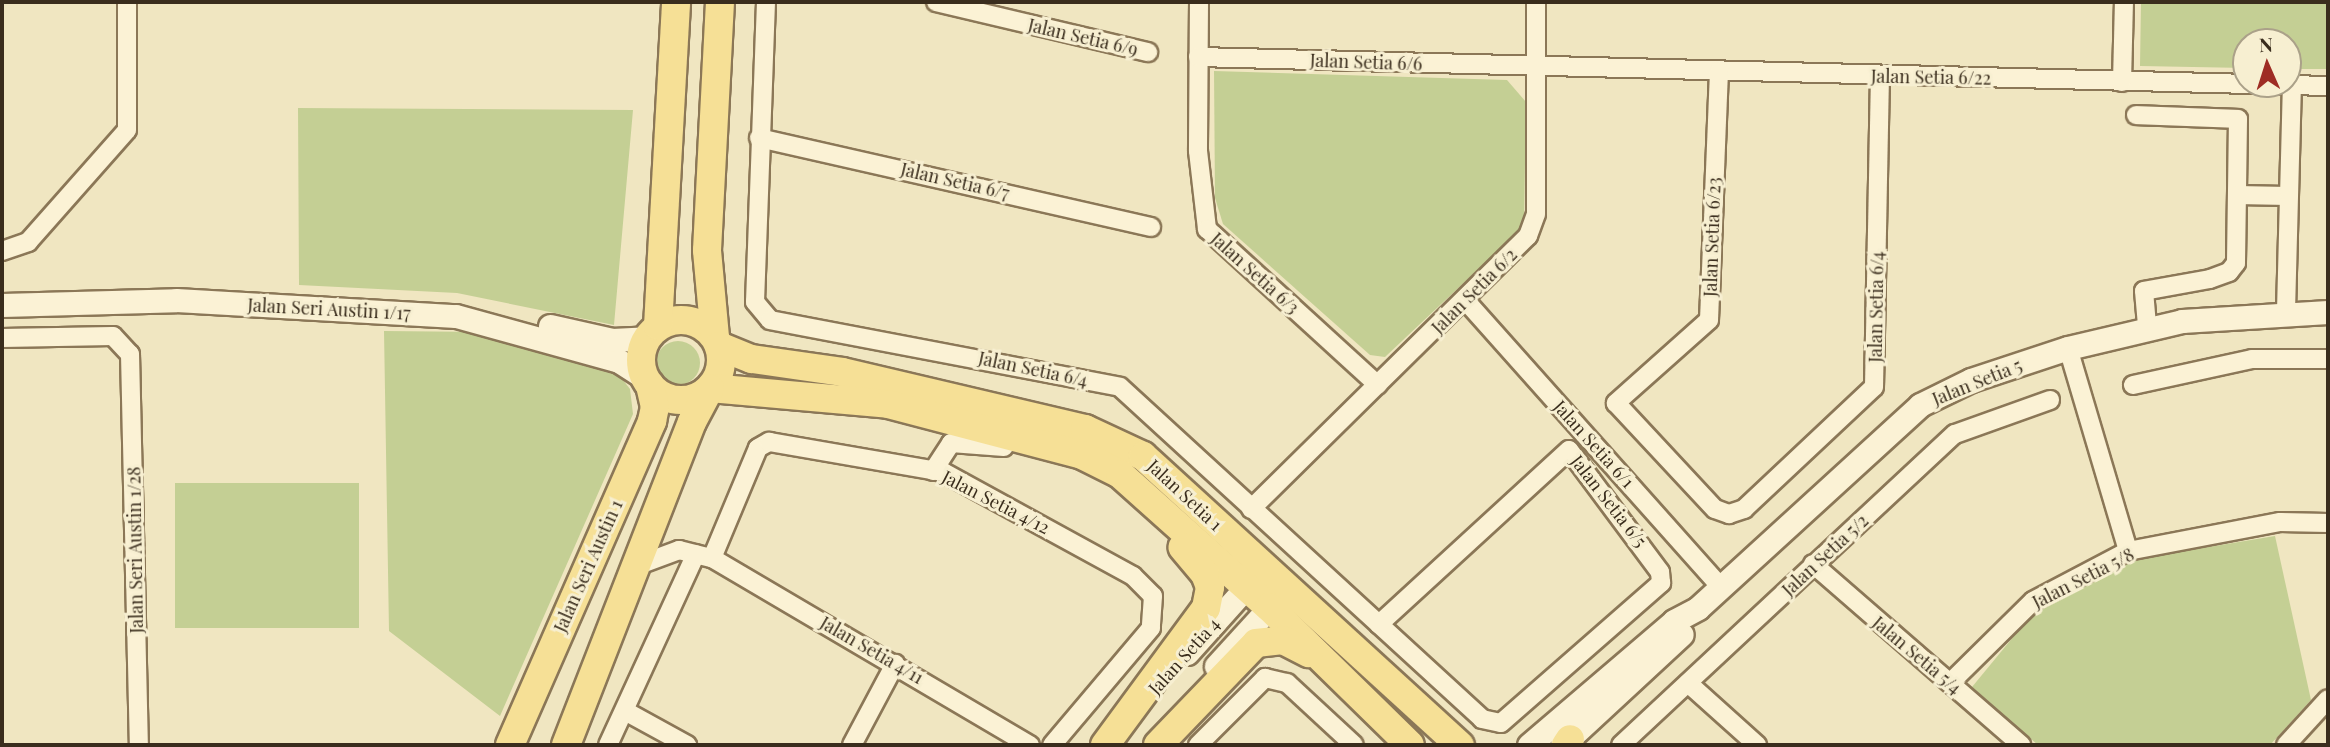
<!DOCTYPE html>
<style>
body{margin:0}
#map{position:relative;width:2330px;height:747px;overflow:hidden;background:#f0e6c1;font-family:"Playfair Display",serif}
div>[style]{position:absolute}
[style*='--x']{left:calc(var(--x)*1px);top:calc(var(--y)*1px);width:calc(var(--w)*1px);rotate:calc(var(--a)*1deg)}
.green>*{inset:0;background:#c4cf94;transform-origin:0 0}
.round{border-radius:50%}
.roads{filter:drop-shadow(2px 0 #8b7757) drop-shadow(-2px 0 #8b7757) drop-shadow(0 2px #8b7757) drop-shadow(0 -2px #8b7757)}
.minor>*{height:18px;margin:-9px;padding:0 9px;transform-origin:9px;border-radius:9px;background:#fbf2d5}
.tertiary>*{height:23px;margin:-11.5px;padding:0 11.5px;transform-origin:11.5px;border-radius:11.5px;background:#fbf2d5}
.primary>*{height:28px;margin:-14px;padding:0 14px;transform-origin:14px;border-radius:14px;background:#f6e096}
.primary>.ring{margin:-14px;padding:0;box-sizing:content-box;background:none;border:28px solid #f6e096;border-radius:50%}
span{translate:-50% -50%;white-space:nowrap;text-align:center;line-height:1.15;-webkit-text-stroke:6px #f7efd1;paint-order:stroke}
.street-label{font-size:18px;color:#3a2d1d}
.frame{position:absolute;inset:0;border:4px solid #3a2d1d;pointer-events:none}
.north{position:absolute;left:2232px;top:28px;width:70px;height:70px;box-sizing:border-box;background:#f7efd1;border:2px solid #aba189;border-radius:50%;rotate:357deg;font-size:19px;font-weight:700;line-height:28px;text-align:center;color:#3a2d1d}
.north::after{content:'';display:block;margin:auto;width:24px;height:32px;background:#9e2c24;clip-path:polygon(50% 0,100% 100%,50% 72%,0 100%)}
</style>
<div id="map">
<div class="green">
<div style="clip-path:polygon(2141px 2px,2328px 2px,2328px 69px,2288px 69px,2288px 42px,2246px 42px,2246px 68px,2140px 66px)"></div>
<div style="clip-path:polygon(1214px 71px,1507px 80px,1526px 102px,1524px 226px,1385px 357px,1370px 355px,1223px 224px,1215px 198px)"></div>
<div style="clip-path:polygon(298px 108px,633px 110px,614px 325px,457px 293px,299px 285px)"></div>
<div style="clip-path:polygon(384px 331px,483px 332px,526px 349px,616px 371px,630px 389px,633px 414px,500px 716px,389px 631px)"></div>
<div class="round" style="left:656px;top:341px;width:44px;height:44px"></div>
<div style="left:359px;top:483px;width:145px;height:184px;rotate:90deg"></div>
<div style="clip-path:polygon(2275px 536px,2311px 700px,2270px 745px,2038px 745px,1972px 687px,2037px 608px,2130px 560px)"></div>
</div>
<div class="roads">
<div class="minor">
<div style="--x:766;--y:2;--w:300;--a:92.1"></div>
<div style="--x:755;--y:302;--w:23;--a:50"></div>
<div style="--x:770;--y:320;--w:356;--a:10.8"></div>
<div style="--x:1120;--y:387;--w:491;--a:42.5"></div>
<div style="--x:1482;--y:719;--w:19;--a:12"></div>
<div style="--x:1501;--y:723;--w:213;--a:-41.2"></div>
<div style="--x:1661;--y:583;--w:11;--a:-95"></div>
<div style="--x:1660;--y:572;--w:152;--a:-126.7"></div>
<div style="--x:1569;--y:450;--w:258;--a:137.5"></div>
<div style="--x:936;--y:2;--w:218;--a:13.3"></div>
<div style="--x:1199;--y:2;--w:149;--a:90.4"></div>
<div style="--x:1198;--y:151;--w:79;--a:83.4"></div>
<div style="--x:1207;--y:229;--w:231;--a:42.4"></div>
<div style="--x:1198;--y:57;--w:1130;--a:1.47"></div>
<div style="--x:1719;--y:71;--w:249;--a:92.3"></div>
<div style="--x:1709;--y:320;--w:125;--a:138.3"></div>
<div style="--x:1616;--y:403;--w:145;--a:47"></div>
<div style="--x:1715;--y:509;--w:15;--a:20"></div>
<div style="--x:1729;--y:514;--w:16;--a:-18"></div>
<div style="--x:1744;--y:509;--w:178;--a:-43.2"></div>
<div style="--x:1874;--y:387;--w:312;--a:-88.9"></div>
<div style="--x:2122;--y:82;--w:80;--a:-88.6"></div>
<div style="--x:2136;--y:115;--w:102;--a:2.2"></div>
<div style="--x:2238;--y:119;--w:144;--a:90.8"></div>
<div style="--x:2236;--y:263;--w:11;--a:128"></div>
<div style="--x:2229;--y:272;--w:20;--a:160"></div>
<div style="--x:2210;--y:279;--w:67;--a:169.7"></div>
<div style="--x:2144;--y:291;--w:38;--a:85"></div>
<div style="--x:759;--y:138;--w:402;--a:12.8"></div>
<div style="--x:2237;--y:195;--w:51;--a:1.1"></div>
<div style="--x:2;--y:251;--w:28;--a:-19"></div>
<div style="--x:28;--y:242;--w:149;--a:-48.5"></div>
<div style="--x:127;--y:130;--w:128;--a:-90"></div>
<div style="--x:1466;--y:301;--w:383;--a:48.3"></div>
<div style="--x:2286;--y:311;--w:225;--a:-88.5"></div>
<div style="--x:2;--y:338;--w:111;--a:-1"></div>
<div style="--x:113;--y:336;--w:25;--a:47"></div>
<div style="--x:130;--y:354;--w:391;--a:88.7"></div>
<div style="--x:2068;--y:348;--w:212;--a:73.5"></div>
<div style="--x:2133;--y:385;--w:122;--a:-12.3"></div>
<div style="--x:2252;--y:359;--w:76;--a:0"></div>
<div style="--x:933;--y:471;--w:33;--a:-57"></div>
<div style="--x:951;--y:443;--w:53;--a:4.3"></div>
<div style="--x:1251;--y:509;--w:389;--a:-44.6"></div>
<div style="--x:1528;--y:236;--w:23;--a:-70"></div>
<div style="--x:1536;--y:214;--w:212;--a:-90"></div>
<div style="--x:712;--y:558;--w:119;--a:-67.3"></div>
<div style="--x:758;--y:448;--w:13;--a:-29"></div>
<div style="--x:769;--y:442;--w:177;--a:9.8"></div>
<div style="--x:943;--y:472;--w:217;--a:28.7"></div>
<div style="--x:1133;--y:576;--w:28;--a:45"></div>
<div style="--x:1153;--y:596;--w:32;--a:94"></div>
<div style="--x:1151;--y:628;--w:153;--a:130.2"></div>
<div style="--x:1813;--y:564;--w:276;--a:41"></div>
<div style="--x:636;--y:566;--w:46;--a:-20.4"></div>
<div style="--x:679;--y:550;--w:34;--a:14"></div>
<div style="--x:712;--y:558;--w:369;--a:30.5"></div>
<div style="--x:1951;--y:682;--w:115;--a:-44.6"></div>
<div style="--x:2033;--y:601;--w:107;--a:-27.8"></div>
<div style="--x:2128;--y:551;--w:155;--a:-10.8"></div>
<div style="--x:2280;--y:522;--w:48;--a:1.2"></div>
<div style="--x:1688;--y:683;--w:93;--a:41.9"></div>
<div style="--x:625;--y:711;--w:71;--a:28.7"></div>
<div style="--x:608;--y:745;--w:210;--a:-65.3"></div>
<div style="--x:852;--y:745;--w:92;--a:-62"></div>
<div style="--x:1198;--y:745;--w:95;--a:-45"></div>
<div style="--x:1265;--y:678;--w:23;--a:13"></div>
<div style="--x:1287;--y:683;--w:91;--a:42.8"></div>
<div style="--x:1621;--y:745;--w:456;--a:-43"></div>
<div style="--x:1955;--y:434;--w:101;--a:-19.7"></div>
<div style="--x:2286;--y:745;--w:62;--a:-47.6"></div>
</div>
<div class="tertiary">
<div style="--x:2;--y:305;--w:174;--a:-1.6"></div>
<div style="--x:176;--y:300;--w:280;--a:3.3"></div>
<div style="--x:456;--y:316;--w:169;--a:15.4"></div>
<div style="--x:619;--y:361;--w:31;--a:33"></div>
<div style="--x:550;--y:326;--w:64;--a:12.7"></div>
<div style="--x:612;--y:340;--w:35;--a:-3"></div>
<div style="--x:1187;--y:653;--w:105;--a:-48.1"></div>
<div style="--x:1216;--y:666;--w:95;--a:-47.6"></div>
<div style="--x:1529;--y:745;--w:191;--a:-40.5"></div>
<div style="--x:1674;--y:621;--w:27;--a:-28"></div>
<div style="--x:1698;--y:608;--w:301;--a:-42.4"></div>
<div style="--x:1920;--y:405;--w:57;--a:-26.1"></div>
<div style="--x:1971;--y:380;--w:102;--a:-18.3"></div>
<div style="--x:2068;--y:348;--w:117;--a:-13.3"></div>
<div style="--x:2182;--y:321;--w:146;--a:-3.5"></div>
<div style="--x:1562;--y:745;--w:163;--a:-42.8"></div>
</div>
<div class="primary">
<div class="ring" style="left:641px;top:320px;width:52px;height:52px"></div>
<div style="--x:658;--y:326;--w:324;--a:-86.8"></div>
<div style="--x:715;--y:337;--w:87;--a:-95.3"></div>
<div style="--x:707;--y:250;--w:248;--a:-87"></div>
<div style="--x:719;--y:346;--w:35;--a:22"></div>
<div style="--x:752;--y:359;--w:91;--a:8.2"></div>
<div style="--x:842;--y:372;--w:250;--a:13.2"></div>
<div style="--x:1085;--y:429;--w:64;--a:25"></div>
<div style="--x:1143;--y:456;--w:429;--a:42.4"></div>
<div style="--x:710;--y:388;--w:179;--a:5.1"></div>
<div style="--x:888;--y:404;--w:201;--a:14.7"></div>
<div style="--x:1082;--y:455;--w:42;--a:26.6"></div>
<div style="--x:1120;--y:474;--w:200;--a:41.8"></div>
<div style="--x:1269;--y:607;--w:197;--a:44.4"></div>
<div style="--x:510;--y:745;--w:354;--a:-66.3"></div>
<div style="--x:652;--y:421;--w:14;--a:-78"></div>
<div style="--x:655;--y:407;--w:23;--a:-103"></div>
<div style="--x:566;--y:745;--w:347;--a:-68.7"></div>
<div style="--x:692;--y:422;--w:38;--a:-62"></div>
<div style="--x:1105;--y:745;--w:170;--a:-53.6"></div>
<div style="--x:1206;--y:608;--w:21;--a:-79"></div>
<div style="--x:1210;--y:587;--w:14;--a:-111"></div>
<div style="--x:1205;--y:574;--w:35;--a:-130"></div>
<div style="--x:1158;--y:745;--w:141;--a:-46.1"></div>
<div style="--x:1256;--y:643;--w:27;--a:-6"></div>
<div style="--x:1283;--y:640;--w:29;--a:27"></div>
<div style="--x:1566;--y:745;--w:7;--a:-56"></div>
</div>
</div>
<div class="street-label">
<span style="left:1083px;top:37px;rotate:13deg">Jalan Setia 6/9</span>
<span style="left:1366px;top:62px;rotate:2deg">Jalan Setia 6/6</span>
<span style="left:1931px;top:77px;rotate:1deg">Jalan Setia 6/22</span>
<span style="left:955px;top:181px;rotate:13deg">Jalan Setia 6/7</span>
<span style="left:1712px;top:237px;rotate:-88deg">Jalan Setia 6/23</span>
<span style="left:1255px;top:273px;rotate:42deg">Jalan Setia 6/3</span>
<span style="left:1474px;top:291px;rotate:-45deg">Jalan Setia 6/2</span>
<span style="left:1876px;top:307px;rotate:-89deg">Jalan Setia 6/4</span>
<span style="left:329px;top:309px;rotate:3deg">Jalan Seri Austin 1/17</span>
<span style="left:1033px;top:369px;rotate:12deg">Jalan Setia 6/4</span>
<span style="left:1977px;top:382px;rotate:-22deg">Jalan Setia 5</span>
<span style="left:1594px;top:444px;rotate:48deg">Jalan Setia 6/1</span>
<span style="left:1185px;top:495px;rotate:43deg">Jalan Setia 1</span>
<span style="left:1609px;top:501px;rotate:52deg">Jalan Setia 6/5</span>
<span style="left:996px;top:502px;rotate:27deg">Jalan Setia 4/12</span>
<span style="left:135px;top:550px;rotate:-91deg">Jalan Seri Austin 1/28</span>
<span style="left:1825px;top:555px;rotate:-43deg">Jalan Setia 5/2</span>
<span style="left:588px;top:566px;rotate:-66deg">Jalan Seri Austin 1</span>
<span style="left:2083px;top:578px;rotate:-27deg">Jalan Setia 5/8</span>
<span style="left:872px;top:650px;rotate:30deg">Jalan Setia 4/11</span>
<span style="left:1917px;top:655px;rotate:40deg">Jalan Setia 5/4</span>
<span style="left:1184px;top:656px;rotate:-48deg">Jalan Setia 4</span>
</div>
<div class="frame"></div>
<div class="north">N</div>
</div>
